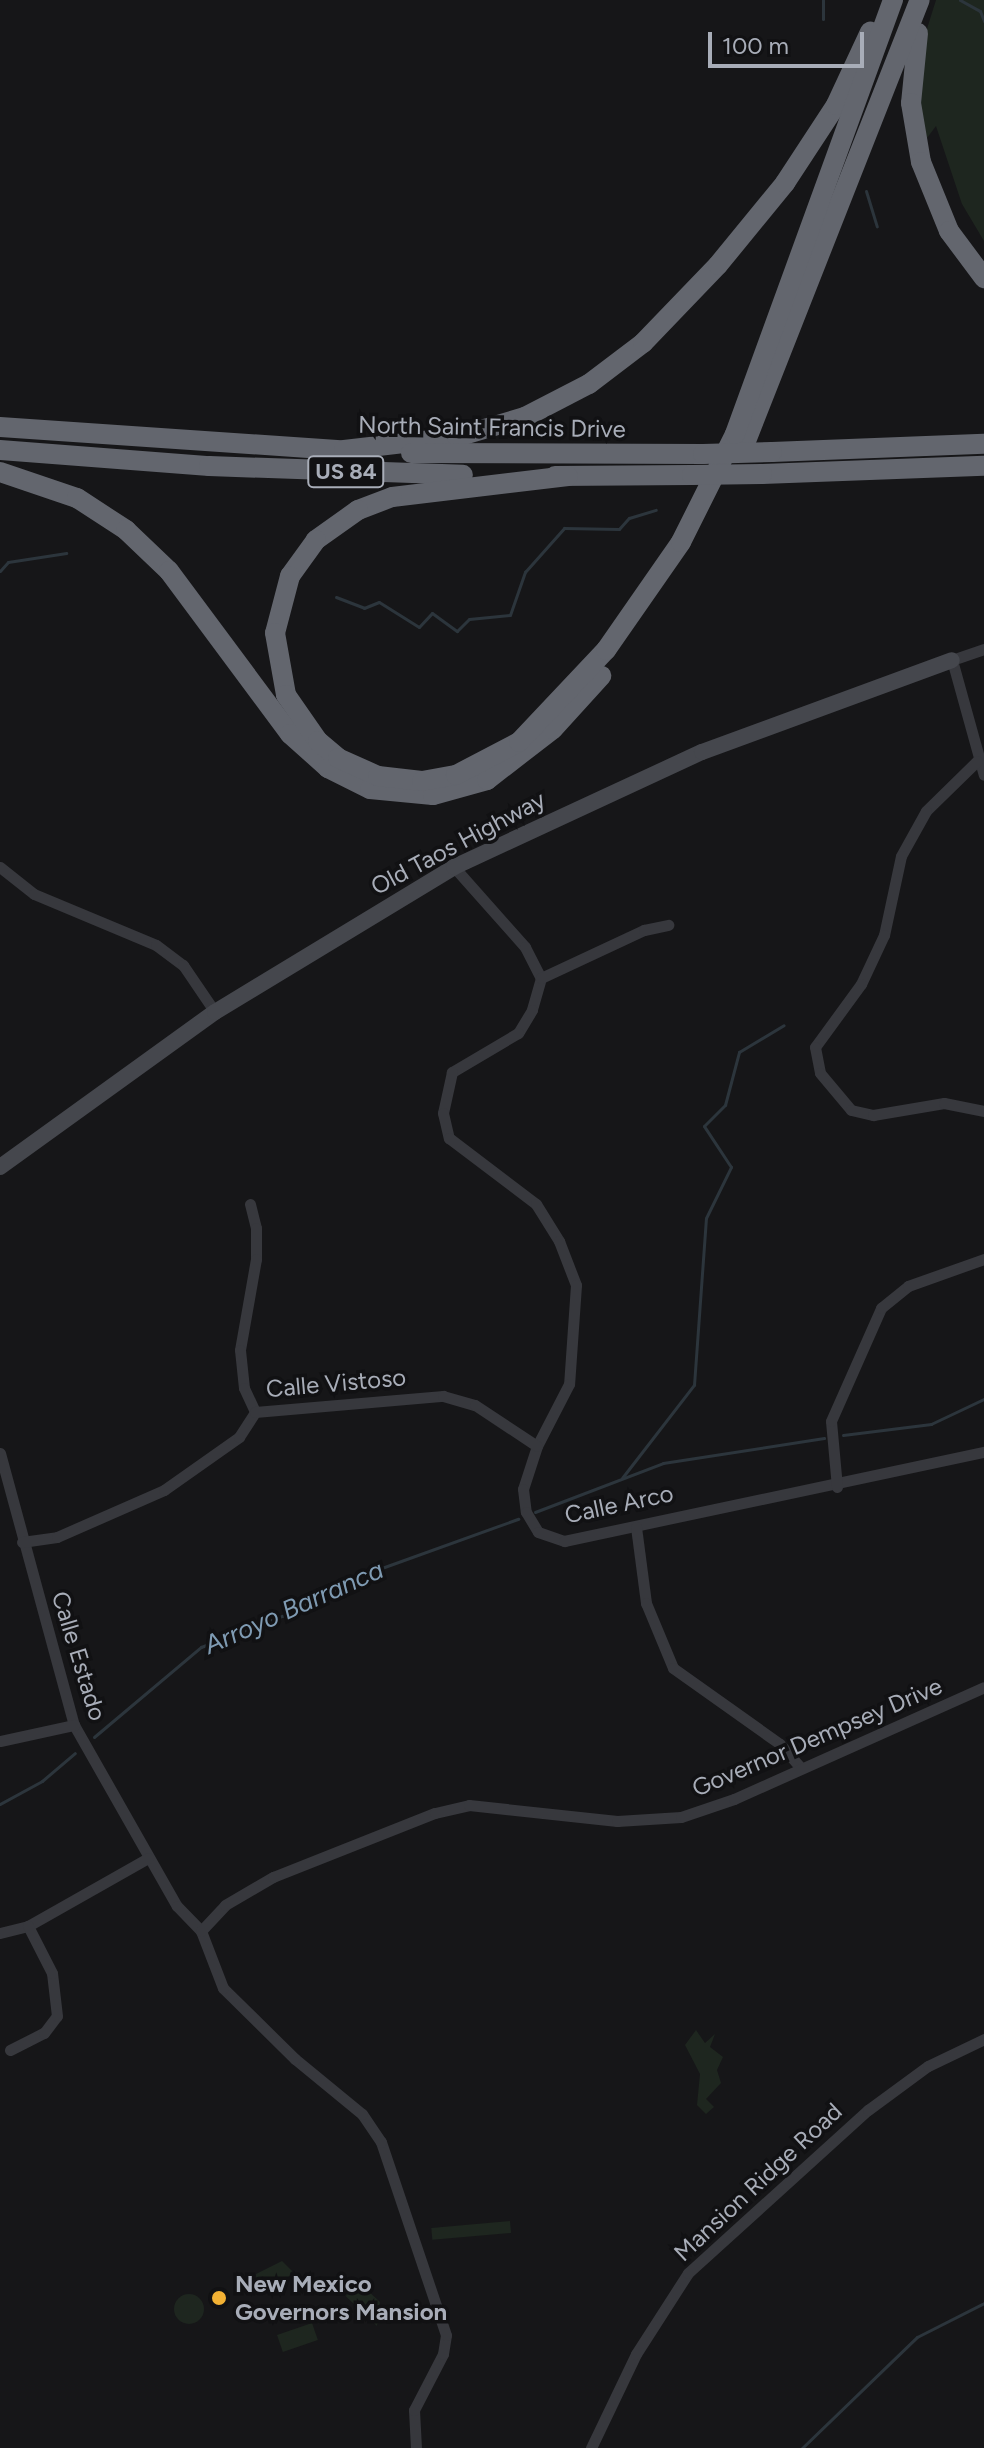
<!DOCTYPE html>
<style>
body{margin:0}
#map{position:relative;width:984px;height:2448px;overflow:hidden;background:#161618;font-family:Figtree,sans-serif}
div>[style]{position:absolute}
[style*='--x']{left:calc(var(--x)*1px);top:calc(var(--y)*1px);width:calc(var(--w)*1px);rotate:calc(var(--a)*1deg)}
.green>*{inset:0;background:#1e261f;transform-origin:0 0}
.round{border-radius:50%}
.stream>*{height:3px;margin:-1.5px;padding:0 1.5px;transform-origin:1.5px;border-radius:1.5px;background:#2c353c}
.street>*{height:11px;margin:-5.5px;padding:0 5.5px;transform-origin:5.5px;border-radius:5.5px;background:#37383d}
.secondary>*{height:16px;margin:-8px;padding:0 8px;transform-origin:8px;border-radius:8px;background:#45474d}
.highway>*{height:20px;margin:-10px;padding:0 10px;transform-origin:10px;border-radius:10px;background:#63666e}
.highway-bridge>*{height:20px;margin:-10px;padding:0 10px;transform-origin:10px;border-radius:10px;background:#63666e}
.dots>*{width:22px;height:22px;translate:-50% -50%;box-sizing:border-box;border:4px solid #111113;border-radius:50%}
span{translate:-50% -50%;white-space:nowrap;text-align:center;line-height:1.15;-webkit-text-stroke:7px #111113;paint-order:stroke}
.shield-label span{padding:2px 6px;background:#111113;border:2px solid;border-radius:6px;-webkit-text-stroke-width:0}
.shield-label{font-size:22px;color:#a8adb8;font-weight:700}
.street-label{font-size:24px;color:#a8adb8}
.poi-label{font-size:24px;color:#a8adb8;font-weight:700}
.left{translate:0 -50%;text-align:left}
.water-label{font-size:26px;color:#7f9bb3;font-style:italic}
.scale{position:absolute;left:708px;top:32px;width:156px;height:36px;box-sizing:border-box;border:4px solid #a8adb8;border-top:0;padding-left:10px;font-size:24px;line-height:28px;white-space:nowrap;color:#a8adb8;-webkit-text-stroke:6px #111113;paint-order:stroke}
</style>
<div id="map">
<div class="green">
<div style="clip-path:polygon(936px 0,984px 0,984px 241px,962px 204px,936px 126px,927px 138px,920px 113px,925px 35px)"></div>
<div style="clip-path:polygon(696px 2030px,705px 2043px,715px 2034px,710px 2047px,723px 2057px,717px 2070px,721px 2083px,706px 2099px,714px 2107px,706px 2114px,697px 2105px,700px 2074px,685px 2045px)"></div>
<div style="left:510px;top:2221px;width:12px;height:79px;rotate:85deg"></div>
<div style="clip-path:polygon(282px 2261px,292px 2271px,287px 2280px,257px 2289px,256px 2274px)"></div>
<div style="clip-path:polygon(336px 2287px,365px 2288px,380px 2302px,377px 2326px)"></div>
<div class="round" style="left:174px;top:2294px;width:30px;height:30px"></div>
<div style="left:312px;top:2323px;width:18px;height:37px;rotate:71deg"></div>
</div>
<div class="stream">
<div style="--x:823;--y:0;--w:19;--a:90"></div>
<div style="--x:960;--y:0;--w:23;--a:29"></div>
<div style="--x:980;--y:11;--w:11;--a:68"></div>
<div style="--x:866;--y:191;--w:37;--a:73"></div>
<div style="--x:0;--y:571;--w:12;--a:-48"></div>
<div style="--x:8;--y:562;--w:59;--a:-8.8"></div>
<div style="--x:336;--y:597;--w:30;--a:21"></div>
<div style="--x:364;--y:608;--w:16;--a:-22"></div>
<div style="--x:379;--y:602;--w:47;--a:32"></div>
<div style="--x:419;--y:627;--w:19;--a:-47"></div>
<div style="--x:432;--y:613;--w:31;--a:36"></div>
<div style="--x:457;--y:631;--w:17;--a:-45"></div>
<div style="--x:469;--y:619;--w:41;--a:-5.6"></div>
<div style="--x:510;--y:615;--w:46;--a:-70.8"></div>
<div style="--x:525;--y:572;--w:59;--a:-48.4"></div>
<div style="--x:564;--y:528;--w:55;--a:1"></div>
<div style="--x:619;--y:529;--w:15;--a:-48"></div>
<div style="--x:629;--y:518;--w:28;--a:-17"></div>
<div style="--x:843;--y:1435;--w:89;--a:-7.1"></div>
<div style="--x:931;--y:1424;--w:59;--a:-25.3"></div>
<div style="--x:622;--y:1478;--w:118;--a:-52.3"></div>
<div style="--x:694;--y:1385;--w:167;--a:-85.9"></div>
<div style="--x:706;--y:1218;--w:57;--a:-63.9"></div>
<div style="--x:731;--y:1167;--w:49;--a:-123.4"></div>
<div style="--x:704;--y:1126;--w:30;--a:-45"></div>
<div style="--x:725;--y:1105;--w:55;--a:-75.2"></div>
<div style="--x:739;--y:1052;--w:52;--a:-31"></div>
<div style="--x:535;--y:1512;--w:137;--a:-20.9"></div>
<div style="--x:663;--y:1463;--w:163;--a:-8.8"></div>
<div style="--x:94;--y:1737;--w:140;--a:-40.1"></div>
<div style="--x:201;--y:1647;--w:87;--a:-20.9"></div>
<div style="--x:282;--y:1616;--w:93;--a:-26.8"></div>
<div style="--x:365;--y:1574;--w:163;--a:-19.8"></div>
<div style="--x:0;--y:1804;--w:48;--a:-28.7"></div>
<div style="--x:42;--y:1781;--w:43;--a:-40.3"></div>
<div style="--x:802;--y:2448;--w:160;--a:-44"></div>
<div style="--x:917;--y:2337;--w:75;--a:-26.9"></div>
</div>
<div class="street">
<div style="--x:984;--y:649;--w:34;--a:161"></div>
<div style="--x:952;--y:660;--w:119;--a:74.5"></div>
<div style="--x:977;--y:761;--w:71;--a:135.6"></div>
<div style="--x:926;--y:811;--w:51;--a:119.1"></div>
<div style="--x:901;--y:856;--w:81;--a:102.1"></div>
<div style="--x:884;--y:935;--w:54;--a:115.1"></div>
<div style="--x:861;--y:984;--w:78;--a:126.1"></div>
<div style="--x:815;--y:1047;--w:26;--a:79"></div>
<div style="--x:820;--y:1073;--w:48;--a:50"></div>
<div style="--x:851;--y:1110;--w:23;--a:13"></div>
<div style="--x:873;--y:1115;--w:72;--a:-9.6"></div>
<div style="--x:944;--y:1103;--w:41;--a:11.3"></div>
<div style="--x:0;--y:867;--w:43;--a:38.5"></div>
<div style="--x:34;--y:894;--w:132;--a:22.7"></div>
<div style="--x:156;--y:945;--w:34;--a:37"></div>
<div style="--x:183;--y:965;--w:57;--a:55.8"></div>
<div style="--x:454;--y:867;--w:107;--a:48.4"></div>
<div style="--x:525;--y:947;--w:35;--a:63"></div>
<div style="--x:541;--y:978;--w:33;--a:106"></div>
<div style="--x:532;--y:1010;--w:27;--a:121"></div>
<div style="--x:518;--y:1033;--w:77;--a:149.4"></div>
<div style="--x:452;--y:1072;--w:42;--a:102.4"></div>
<div style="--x:443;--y:1113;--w:26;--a:77"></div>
<div style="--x:449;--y:1138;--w:109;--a:37.2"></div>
<div style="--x:536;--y:1204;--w:44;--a:58.1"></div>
<div style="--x:559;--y:1241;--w:47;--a:68.9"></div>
<div style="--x:576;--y:1285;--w:99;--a:94"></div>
<div style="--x:569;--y:1384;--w:70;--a:117.3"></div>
<div style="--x:537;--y:1446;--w:45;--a:108"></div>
<div style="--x:523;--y:1489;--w:23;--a:83"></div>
<div style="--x:526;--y:1512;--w:23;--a:59"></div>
<div style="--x:538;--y:1532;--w:28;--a:19"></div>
<div style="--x:564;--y:1541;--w:429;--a:-12"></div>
<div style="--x:541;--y:978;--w:114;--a:-25"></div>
<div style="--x:644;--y:930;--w:25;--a:-12"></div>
<div style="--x:250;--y:1204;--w:25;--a:76"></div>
<div style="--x:256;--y:1228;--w:31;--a:90"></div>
<div style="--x:256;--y:1259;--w:92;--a:100"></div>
<div style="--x:240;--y:1350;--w:38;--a:84"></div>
<div style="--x:244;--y:1388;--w:26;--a:65"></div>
<div style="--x:0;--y:1453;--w:282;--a:74.8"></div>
<div style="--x:74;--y:1725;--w:208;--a:60.4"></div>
<div style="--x:177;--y:1906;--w:35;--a:46"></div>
<div style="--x:837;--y:1487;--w:66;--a:-95.2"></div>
<div style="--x:831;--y:1421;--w:124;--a:-66.1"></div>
<div style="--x:881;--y:1308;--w:35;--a:-39"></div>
<div style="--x:908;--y:1286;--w:81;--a:-19.6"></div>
<div style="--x:636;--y:1527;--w:77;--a:82.5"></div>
<div style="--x:646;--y:1603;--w:70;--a:67.4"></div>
<div style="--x:673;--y:1668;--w:131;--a:35.4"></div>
<div style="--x:780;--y:1744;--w:32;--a:49"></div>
<div style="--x:22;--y:1542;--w:35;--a:-8"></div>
<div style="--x:57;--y:1537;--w:117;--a:-23.7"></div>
<div style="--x:164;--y:1490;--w:92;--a:-35.2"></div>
<div style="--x:239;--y:1437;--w:30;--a:-57"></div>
<div style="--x:255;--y:1412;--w:189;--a:-4.9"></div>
<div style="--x:443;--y:1396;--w:33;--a:16"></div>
<div style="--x:475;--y:1405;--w:74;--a:33.5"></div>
<div style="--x:0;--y:1741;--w:76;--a:-12.2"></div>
<div style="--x:0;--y:1933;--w:29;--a:-14"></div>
<div style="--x:28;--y:1926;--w:138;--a:-29.5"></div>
<div style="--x:10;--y:2050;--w:38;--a:-27"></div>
<div style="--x:44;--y:2033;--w:21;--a:-53"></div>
<div style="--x:57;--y:2016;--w:43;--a:-96.6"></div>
<div style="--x:52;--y:1973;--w:53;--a:-117.1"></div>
<div style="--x:416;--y:2448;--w:38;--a:-93"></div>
<div style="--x:414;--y:2410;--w:63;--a:-62.6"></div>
<div style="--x:443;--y:2354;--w:19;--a:-81"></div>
<div style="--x:446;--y:2335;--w:204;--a:-108.6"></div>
<div style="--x:381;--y:2142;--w:34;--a:-124"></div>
<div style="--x:362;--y:2114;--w:87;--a:-140.6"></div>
<div style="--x:295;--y:2059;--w:101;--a:-135.4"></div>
<div style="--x:223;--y:1988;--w:61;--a:-111.1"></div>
<div style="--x:201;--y:1931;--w:35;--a:-47"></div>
<div style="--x:225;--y:1905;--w:56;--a:-30.3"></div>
<div style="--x:273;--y:1877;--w:174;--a:-21.6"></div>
<div style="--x:435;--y:1813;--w:35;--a:-13"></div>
<div style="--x:469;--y:1805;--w:149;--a:6.2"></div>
<div style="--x:617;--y:1821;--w:64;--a:-3.6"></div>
<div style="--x:681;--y:1817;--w:56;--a:-18.8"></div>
<div style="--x:734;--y:1799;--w:274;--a:-24.1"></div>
<div style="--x:591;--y:2448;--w:104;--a:-64.4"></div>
<div style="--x:636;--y:2354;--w:96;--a:-57.3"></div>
<div style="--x:688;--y:2273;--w:243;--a:-42.2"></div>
<div style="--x:868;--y:2110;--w:74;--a:-36.3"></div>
<div style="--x:928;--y:2066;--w:62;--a:-25.7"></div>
</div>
<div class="secondary">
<div style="--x:0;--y:1167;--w:265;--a:-35.8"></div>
<div style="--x:215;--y:1012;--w:280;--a:-31.2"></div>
<div style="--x:454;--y:867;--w:273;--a:-24.9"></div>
<div style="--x:702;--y:752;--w:266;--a:-20.2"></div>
</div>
<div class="highway">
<div style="--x:918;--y:33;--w:70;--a:95.7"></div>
<div style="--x:911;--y:103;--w:60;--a:80.4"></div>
<div style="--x:921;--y:162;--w:74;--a:67.9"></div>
<div style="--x:949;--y:231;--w:59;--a:53.3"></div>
<div style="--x:0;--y:427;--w:356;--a:3.9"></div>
<div style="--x:744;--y:446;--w:479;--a:-68.5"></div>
<div style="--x:0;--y:450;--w:210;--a:4.4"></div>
<div style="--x:209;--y:466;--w:254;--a:2"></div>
<div style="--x:344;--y:450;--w:114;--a:-6.6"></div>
<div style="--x:457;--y:437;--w:71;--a:-16.4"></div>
<div style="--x:525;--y:417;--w:72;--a:-27.3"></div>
<div style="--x:589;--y:384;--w:68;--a:-37.2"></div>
<div style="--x:643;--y:343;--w:108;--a:-46.1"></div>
<div style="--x:718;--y:265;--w:106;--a:-50.7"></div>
<div style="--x:785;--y:183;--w:93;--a:-56.8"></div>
<div style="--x:836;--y:105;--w:81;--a:-65"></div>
<div style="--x:772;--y:452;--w:212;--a:-2.2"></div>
<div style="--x:411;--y:453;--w:292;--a:0.2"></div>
<div style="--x:0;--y:472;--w:81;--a:18.7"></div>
<div style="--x:77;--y:498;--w:59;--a:33.1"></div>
<div style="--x:126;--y:530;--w:59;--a:43.6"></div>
<div style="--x:169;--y:571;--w:203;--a:53.4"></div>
<div style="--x:290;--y:734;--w:51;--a:41.8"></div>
<div style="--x:328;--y:768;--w:47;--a:26.6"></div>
<div style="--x:370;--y:789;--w:63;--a:5.4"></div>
<div style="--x:433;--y:795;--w:56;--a:-15.5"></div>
<div style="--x:487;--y:780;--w:83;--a:-37.7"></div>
<div style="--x:553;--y:729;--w:72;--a:-47.8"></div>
<div style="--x:762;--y:474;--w:222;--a:-2.1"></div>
<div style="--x:555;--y:476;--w:137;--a:-0.4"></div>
<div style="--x:568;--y:476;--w:177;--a:173.2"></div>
<div style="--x:392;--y:497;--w:36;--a:159"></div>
<div style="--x:358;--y:510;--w:52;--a:144.5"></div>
<div style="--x:316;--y:540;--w:44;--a:125.8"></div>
<div style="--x:290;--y:576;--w:59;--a:104.7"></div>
<div style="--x:275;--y:633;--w:63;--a:79.9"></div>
<div style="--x:286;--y:695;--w:56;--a:55.2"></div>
<div style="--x:318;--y:741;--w:26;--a:40"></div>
<div style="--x:338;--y:758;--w:44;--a:24.2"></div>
<div style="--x:378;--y:776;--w:44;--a:6.5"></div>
<div style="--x:422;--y:781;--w:35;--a:-10"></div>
<div style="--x:456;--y:775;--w:71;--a:-27.6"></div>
<div style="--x:519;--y:742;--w:127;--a:-46.6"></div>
<div style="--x:606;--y:650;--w:131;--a:-55.2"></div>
<div style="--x:681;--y:542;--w:121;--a:-63.4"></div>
<div style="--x:735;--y:434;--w:462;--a:-70"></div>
</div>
<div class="highway-bridge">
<div style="--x:703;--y:454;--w:69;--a:-1.7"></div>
<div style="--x:692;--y:475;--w:70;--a:-0.8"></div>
</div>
<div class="dots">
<div style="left:219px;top:2298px;background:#f2b134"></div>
</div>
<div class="shield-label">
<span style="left:346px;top:472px">US 84</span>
</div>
<div class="street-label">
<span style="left:492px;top:427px;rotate:1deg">North Saint Francis Drive</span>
<span style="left:458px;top:843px;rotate:-28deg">Old Taos Highway</span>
<span style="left:336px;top:1383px;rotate:-5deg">Calle Vistoso</span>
<span style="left:619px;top:1504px;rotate:-12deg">Calle Arco</span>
<span style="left:79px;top:1656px;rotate:73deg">Calle Estado</span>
<span style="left:817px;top:1737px;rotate:-23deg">Governor Dempsey Drive</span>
<span style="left:758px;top:2182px;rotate:-43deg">Mansion Ridge Road</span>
</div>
<div class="poi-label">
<span class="left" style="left:235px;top:2298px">New Mexico<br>Governors Mansion</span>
</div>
<div class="water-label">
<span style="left:294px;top:1608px;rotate:-24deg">Arroyo Barranca</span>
</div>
<div class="scale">100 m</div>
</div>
